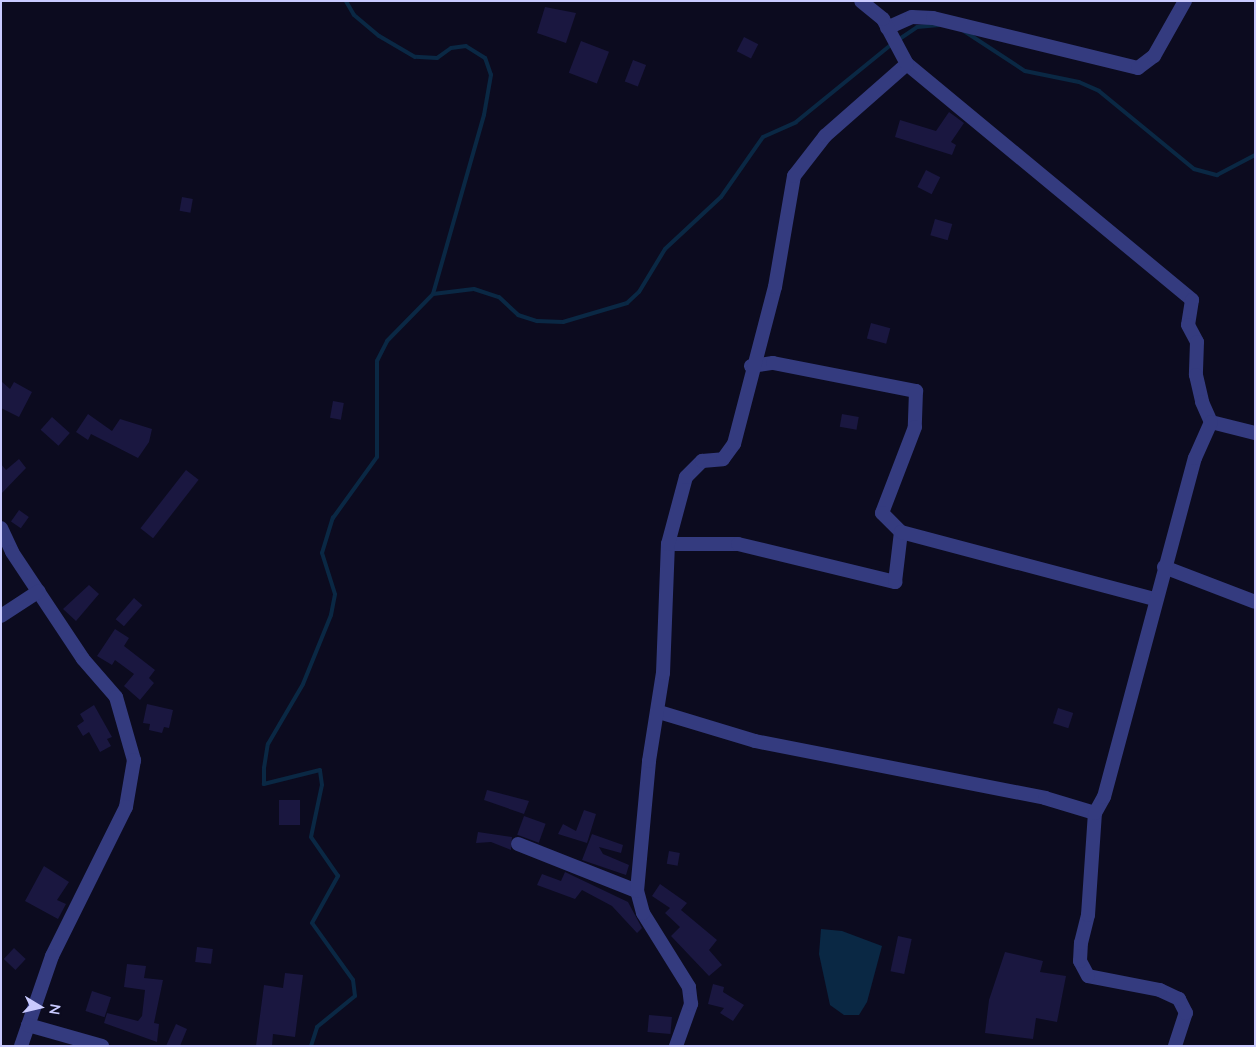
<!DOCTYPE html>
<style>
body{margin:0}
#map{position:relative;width:1256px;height:1047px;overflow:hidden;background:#0c0b1f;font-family:Lato,sans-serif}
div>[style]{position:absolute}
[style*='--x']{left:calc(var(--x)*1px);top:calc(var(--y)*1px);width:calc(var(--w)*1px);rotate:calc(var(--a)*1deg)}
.water>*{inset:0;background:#0a2844}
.stream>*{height:4px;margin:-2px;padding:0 2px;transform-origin:2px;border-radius:2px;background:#0a2844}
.building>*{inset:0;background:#1a1740;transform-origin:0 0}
.minor>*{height:14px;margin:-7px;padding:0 7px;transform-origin:7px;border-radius:7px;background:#343b7f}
span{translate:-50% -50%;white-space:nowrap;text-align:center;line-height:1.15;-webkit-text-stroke:4px #0c0b1f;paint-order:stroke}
.frame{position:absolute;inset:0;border:2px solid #c9caff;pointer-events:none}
.north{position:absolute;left:15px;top:982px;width:50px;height:50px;-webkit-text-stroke:4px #0c0b1f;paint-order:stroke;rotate:99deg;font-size:14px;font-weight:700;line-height:20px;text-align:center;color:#c9caff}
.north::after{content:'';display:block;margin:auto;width:18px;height:22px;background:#c9caff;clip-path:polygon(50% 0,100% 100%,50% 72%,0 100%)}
</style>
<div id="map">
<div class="water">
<div style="clip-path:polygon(821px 929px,842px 931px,882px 946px,867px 1002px,859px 1015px,844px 1015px,830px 1005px,819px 954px)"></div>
</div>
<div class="stream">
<div style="--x:964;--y:31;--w:73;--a:33.3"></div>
<div style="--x:1025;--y:71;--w:55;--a:11.5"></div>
<div style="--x:1079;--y:82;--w:22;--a:24"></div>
<div style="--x:1099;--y:91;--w:123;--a:39.4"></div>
<div style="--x:1194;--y:169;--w:24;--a:15"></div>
<div style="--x:1217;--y:175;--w:43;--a:-27.8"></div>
<div style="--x:898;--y:40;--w:23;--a:-34"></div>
<div style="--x:917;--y:27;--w:22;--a:-5"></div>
<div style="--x:433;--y:294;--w:41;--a:-7"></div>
<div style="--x:474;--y:289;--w:26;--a:18"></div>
<div style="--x:499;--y:297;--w:26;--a:43"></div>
<div style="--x:518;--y:315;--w:20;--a:18"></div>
<div style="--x:537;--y:321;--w:26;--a:2"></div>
<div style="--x:563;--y:322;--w:67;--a:-16.5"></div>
<div style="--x:627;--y:303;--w:16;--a:-43"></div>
<div style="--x:639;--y:292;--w:50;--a:-58.8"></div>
<div style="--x:665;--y:249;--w:76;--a:-42.9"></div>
<div style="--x:721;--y:197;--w:73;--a:-55"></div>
<div style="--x:763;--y:137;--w:36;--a:-24"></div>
<div style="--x:796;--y:122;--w:124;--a:-39.1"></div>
<div style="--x:311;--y:1046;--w:20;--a:-72"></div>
<div style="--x:317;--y:1027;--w:49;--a:-39.2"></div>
<div style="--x:355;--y:996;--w:16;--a:-97"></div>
<div style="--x:353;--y:980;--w:70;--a:-125.7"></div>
<div style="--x:312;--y:923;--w:54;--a:-61"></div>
<div style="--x:338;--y:876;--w:47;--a:-124.7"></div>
<div style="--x:311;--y:837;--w:53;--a:-78.1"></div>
<div style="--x:322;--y:785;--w:15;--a:-98"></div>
<div style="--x:320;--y:770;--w:58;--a:166"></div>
<div style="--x:264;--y:784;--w:16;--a:-90"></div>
<div style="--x:264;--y:768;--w:24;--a:-81"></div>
<div style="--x:268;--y:744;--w:69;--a:-59.7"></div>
<div style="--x:303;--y:684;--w:74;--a:-67.9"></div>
<div style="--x:331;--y:615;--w:21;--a:-79"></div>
<div style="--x:335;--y:594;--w:43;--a:-107.6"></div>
<div style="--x:322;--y:553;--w:37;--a:-73"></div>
<div style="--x:333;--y:518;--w:75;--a:-54.2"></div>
<div style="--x:377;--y:457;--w:96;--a:-90"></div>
<div style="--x:377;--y:361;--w:22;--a:-63"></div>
<div style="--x:387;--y:341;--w:66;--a:-45.6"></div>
<div style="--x:433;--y:294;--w:186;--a:-74.1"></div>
<div style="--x:484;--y:115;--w:41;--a:-80.1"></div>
<div style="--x:491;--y:75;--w:18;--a:-109"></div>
<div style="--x:485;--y:58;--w:22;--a:-148"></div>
<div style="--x:466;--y:46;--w:15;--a:172"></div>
<div style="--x:451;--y:48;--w:17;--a:144"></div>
<div style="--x:437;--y:58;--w:22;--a:-177"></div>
<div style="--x:415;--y:57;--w:42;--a:-149.7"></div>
<div style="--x:379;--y:36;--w:33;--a:-140"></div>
<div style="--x:354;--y:15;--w:16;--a:-120"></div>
</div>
<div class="building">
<div style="clip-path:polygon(545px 7px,576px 13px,566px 43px,537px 33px)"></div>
<div style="left:744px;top:37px;width:16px;height:16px;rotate:27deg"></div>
<div style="left:581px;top:41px;width:30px;height:34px;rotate:21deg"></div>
<div style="left:633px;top:60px;width:14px;height:23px;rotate:21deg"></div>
<div style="clip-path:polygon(949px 112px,964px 123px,951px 142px,956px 145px,952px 155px,895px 137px,900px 120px,936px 131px)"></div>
<div style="left:926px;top:170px;width:16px;height:19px;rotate:27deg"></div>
<div style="left:182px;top:197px;width:11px;height:14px;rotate:10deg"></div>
<div style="left:935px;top:219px;width:18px;height:17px;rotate:16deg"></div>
<div style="left:871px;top:323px;width:20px;height:16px;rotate:15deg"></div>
<div style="clip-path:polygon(1px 381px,10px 389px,14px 382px,32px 392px,19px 417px,1px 408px)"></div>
<div style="left:333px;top:401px;width:11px;height:17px;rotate:10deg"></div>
<div style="clip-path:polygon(88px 414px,112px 431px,120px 419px,152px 429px,149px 442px,138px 458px,91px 434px,88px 440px,76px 432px)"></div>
<div style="left:842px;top:414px;width:17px;height:13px;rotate:10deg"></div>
<div style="left:52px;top:417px;width:24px;height:17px;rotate:42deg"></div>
<div style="clip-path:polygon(19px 459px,26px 468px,1px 494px,1px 464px,6px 470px)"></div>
<div style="left:186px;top:470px;width:16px;height:74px;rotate:38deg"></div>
<div style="left:19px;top:510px;width:12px;height:14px;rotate:35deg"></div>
<div style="clip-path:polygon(89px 585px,99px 594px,76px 621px,63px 609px)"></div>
<div style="left:134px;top:598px;width:11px;height:28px;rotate:41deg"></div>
<div style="clip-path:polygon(115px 629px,129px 638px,124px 646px,155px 670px,149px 678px,154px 683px,140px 700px,124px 686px,134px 674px,115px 660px,112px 665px,97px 656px)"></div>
<div style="clip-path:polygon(147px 704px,173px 710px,169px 728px,164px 727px,162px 733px,149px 730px,150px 724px,143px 723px)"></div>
<div style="clip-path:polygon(94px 705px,112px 737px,107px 739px,111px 746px,100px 752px,89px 732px,83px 736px,77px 726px,84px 721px,80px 714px)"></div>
<div style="left:1058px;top:708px;width:16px;height:16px;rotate:18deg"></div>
<div style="clip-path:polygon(487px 790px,529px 801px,524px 814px,484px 800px)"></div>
<div style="left:279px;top:800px;width:21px;height:25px"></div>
<div style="clip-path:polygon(584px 810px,596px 814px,587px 843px,558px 834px,563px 824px,576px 831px)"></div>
<div style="left:524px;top:816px;width:23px;height:20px;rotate:20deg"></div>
<div style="clip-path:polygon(478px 832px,512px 837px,511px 850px,491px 842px,476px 843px)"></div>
<div style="clip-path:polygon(592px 834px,623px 845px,621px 853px,599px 847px,603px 854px,629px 865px,626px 875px,582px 860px)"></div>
<div style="left:669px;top:851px;width:11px;height:13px;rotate:10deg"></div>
<div style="clip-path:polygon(44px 866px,69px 882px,57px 900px,66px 904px,58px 919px,25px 901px)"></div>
<div style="clip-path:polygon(565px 872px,628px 902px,642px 928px,637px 933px,612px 906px,582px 890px,575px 899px,537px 885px,542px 874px,561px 881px)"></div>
<div style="clip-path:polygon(660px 884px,687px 903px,681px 910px,717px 940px,709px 950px,722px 965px,709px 976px,671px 936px,680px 927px,665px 913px,670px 908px,652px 896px)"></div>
<div style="left:898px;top:936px;width:14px;height:36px;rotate:12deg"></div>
<div style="left:197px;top:947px;width:16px;height:15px;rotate:7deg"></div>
<div style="left:14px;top:948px;width:16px;height:15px;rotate:43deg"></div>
<div style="clip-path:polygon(1005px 952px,1043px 961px,1040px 972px,1066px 976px,1057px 1022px,1036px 1018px,1033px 1039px,985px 1033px,989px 1000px)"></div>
<div style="clip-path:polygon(127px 964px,146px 966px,144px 978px,163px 980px,154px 1023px,159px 1024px,157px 1042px,104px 1023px,107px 1013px,138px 1021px,142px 1016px,145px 990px,124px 987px)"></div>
<div style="clip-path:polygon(285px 973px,303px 975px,295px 1037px,273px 1034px,272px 1046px,256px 1046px,264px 985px,283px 988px)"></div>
<div style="clip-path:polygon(713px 984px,724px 987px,723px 992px,744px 1005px,733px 1021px,720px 1013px,724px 1008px,708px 1004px)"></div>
<div style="left:92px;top:991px;width:20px;height:21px;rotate:18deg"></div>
<div style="left:649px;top:1015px;width:23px;height:17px;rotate:5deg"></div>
<div style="clip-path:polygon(176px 1024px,187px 1029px,180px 1046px,166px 1046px)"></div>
</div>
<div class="minor">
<div style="--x:887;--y:28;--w:27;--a:-24"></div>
<div style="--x:912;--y:17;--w:21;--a:3"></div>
<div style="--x:933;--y:18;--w:211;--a:13.7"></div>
<div style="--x:1138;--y:68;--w:20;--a:-37"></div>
<div style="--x:1154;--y:56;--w:63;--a:-60.6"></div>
<div style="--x:907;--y:64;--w:370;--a:39.6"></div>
<div style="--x:1192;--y:300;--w:25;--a:99"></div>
<div style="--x:1188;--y:325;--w:19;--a:62"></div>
<div style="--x:1197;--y:342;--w:33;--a:92"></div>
<div style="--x:1196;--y:375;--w:28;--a:77"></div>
<div style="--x:1202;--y:402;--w:22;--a:66"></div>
<div style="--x:1211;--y:422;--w:45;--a:14"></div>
<div style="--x:751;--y:366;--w:22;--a:-8"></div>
<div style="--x:773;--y:363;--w:146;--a:11.1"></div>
<div style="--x:916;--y:391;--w:36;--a:92"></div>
<div style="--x:915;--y:427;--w:92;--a:111"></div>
<div style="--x:882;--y:513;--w:27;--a:45"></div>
<div style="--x:1;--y:528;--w:26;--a:65"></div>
<div style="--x:12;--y:552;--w:128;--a:56.4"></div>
<div style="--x:83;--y:659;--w:50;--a:49"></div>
<div style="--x:116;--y:697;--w:66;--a:74.1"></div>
<div style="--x:134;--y:760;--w:48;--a:99.7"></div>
<div style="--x:126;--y:807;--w:166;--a:116.4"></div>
<div style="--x:52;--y:956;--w:95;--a:109"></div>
<div style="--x:668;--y:544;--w:70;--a:0"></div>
<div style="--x:738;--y:544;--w:162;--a:13.6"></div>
<div style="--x:895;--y:582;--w:50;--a:-83.2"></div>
<div style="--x:901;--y:532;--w:262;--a:14.8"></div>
<div style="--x:1164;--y:567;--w:97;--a:21"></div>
<div style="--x:1;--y:616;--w:45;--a:-33.3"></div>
<div style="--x:659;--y:712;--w:100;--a:16.8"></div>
<div style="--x:755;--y:741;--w:296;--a:11.1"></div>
<div style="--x:1045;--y:798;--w:52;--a:16.7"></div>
<div style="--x:518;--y:844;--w:128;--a:21.6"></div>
<div style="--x:28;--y:1025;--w:77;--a:15.8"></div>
<div style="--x:676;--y:1046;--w:45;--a:-70.3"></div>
<div style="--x:691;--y:1004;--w:17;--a:-97"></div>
<div style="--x:689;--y:987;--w:87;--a:-121.9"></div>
<div style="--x:643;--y:913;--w:23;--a:-105"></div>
<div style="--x:637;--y:891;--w:131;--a:-84.7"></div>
<div style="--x:649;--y:761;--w:89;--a:-81"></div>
<div style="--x:663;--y:673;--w:129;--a:-87.8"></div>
<div style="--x:668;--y:544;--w:69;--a:-75"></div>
<div style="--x:686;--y:477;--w:23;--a:-45"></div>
<div style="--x:702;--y:461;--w:21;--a:-5"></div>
<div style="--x:723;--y:459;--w:19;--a:-54"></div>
<div style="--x:734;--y:444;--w:162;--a:-75.4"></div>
<div style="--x:775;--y:287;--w:113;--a:-80.3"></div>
<div style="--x:794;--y:176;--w:51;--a:-52.2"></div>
<div style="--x:825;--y:136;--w:109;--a:-41.3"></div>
<div style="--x:907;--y:64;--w:51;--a:-118.1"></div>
<div style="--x:883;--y:19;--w:28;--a:-141"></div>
<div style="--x:1175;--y:1046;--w:35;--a:-72"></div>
<div style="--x:1186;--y:1013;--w:16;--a:-117"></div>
<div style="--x:1179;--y:999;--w:21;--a:-155"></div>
<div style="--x:1160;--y:990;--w:73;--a:-169"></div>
<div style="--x:1088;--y:976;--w:17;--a:-118"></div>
<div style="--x:1080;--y:961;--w:18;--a:-87"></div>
<div style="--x:1081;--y:943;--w:29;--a:-76"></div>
<div style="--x:1088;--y:915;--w:102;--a:-86.1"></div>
<div style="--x:1095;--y:813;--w:18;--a:-61"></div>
<div style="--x:1104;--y:797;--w:351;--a:-75"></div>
<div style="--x:1195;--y:458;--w:39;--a:-66"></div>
</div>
<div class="frame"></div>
<div class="north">N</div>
</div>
